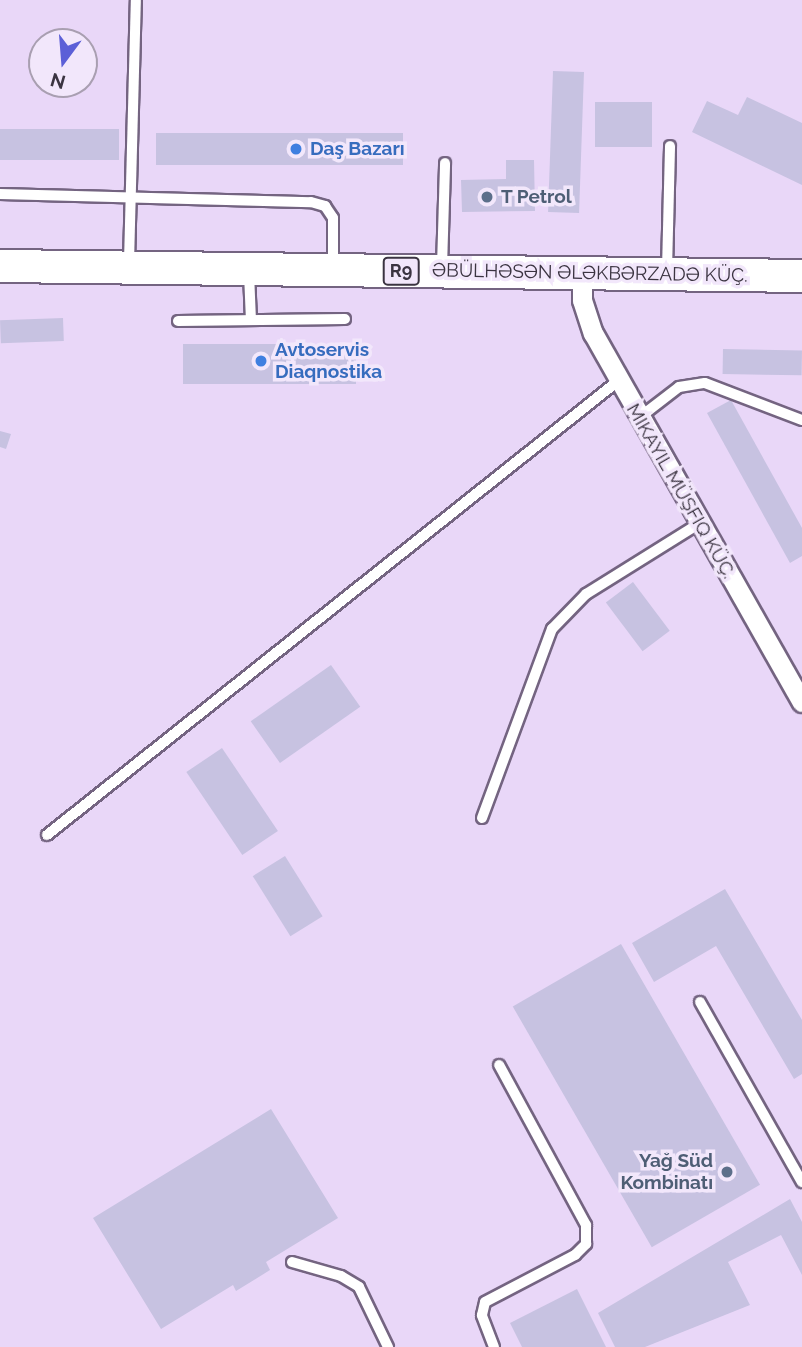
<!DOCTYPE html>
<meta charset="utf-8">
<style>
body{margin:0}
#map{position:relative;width:802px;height:1347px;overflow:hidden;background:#e9d7f8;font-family:Raleway,sans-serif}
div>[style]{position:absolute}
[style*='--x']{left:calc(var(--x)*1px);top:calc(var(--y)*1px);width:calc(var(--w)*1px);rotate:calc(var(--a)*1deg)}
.building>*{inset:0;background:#c7c2e1;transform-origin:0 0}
.roads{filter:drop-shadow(2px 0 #746481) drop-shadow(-2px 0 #746481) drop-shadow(0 2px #746481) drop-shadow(0 -2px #746481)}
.lane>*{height:10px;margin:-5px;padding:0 5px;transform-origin:5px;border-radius:5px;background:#fff}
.street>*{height:19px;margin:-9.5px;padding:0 9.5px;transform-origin:9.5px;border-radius:9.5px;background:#fff}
.primary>*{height:32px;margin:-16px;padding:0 16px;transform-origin:16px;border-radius:16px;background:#fff}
.dots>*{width:19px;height:19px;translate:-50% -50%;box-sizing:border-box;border:4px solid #f2e7fb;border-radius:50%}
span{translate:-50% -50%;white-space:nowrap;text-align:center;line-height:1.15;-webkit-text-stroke:7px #f2e7fb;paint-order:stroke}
.shield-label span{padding:2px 5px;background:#f2e7fb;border:2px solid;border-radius:5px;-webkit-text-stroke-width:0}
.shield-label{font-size:18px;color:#3b3441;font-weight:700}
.shop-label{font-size:19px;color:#366cbe;font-weight:700}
.left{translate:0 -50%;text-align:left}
.service-label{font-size:19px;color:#4e5e75;font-weight:700}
.right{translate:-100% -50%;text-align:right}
.street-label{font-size:19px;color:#3b3441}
.north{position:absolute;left:28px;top:28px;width:70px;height:70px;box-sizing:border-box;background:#f2e7fb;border:2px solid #a99fb1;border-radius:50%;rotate:196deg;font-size:19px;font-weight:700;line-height:28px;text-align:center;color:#3b3441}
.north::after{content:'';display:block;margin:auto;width:24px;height:32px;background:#5c5fd7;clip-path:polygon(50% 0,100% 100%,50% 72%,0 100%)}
</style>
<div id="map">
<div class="building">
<div style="left:553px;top:71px;width:31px;height:141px;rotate:2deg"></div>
<div style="clip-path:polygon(747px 97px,802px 123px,802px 185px,692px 132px,707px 101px,738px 115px)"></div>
<div style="left:595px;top:102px;width:57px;height:45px"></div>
<div style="left:0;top:129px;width:119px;height:31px"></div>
<div style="left:156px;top:133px;width:247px;height:32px"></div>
<div style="clip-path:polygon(506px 160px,534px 160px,535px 211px,462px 212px,461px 180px,506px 179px)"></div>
<div style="left:63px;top:318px;width:23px;height:63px;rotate:88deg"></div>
<div style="left:183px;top:344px;width:173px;height:40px"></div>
<div style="left:723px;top:349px;width:79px;height:25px;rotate:1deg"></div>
<div style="clip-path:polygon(731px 400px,802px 528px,802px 556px,790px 563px,707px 413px)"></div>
<div style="clip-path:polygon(0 431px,11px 434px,6px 449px,0 447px)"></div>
<div style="left:633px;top:582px;width:61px;height:34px;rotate:53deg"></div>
<div style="left:331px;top:665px;width:51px;height:98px;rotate:55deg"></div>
<div style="left:222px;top:748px;width:100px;height:43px;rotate:56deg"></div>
<div style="left:285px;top:856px;width:71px;height:38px;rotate:58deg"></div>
<div style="clip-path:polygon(725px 889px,802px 1020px,802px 1074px,794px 1079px,716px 946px,654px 982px,632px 943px)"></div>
<div style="left:621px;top:944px;width:278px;height:125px;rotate:60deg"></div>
<div style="clip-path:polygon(271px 1109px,338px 1218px,266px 1262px,270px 1270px,236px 1291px,233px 1285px,161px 1329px,93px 1218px)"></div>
<div style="clip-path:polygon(790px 1199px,802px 1222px,802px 1275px,781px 1235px,728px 1262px,750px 1305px,645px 1347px,615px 1347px,598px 1313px)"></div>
<div style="clip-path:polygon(577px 1289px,606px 1347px,522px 1347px,510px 1323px)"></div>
</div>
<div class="roads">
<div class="lane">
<div style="--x:0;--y:194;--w:311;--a:1.5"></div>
<div style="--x:311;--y:202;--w:15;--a:16"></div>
<div style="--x:325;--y:206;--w:14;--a:56"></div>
<div style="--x:333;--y:218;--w:48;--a:90"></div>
<div style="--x:129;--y:262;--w:262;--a:-88.5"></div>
<div style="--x:442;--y:267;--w:104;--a:-88.3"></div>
<div style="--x:667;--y:270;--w:124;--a:-88.6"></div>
<div style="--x:249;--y:273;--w:47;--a:87.6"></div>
<div style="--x:178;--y:321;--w:167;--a:-0.7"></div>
<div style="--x:640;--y:417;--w:49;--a:-37.6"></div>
<div style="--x:679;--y:387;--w:26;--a:-9"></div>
<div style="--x:705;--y:383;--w:104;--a:20.9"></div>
<div style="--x:482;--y:818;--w:202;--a:-69.7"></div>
<div style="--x:552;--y:629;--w:49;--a:-45.8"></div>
<div style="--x:586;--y:594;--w:134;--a:-31.9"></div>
<div style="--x:47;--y:835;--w:729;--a:-38.49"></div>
<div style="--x:700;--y:1002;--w:207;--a:60.5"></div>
<div style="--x:292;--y:1262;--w:51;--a:15.9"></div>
<div style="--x:341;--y:1276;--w:21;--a:31"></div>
<div style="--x:359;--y:1287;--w:67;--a:64.2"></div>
<div style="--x:494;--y:1347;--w:34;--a:-111"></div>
<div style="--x:482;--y:1315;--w:13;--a:-77"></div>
<div style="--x:485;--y:1302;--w:102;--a:-27.6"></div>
<div style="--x:575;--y:1255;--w:16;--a:-45"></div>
<div style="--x:586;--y:1244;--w:19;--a:-90"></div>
<div style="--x:586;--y:1225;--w:182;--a:-118.5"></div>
</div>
<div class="street">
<div style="--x:582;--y:273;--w:27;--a:90"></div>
<div style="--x:582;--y:300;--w:35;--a:72"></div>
<div style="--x:593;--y:333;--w:424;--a:60.5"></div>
</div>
<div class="primary">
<div style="--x:0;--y:266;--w:802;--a:0.71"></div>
</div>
</div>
<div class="dots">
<div style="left:296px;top:149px;background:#3f7fe0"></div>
<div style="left:487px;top:197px;background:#5c6f8a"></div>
<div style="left:261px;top:361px;background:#3f7fe0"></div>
<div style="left:727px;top:1172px;background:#5c6f8a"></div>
</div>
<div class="shield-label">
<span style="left:401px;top:271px">R9</span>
</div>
<div class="shop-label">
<span class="left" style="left:310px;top:149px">Daş Bazarı</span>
<span class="left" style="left:275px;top:361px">Avtoservis<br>Diaqnostika</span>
</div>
<div class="service-label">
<span class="left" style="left:501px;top:197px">T Petrol</span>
<span class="right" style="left:713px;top:1172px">Yağ Süd<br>Kombinatı</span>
</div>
<div class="street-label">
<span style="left:590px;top:273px;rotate:1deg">ƏBÜLHƏSƏN ƏLƏKBƏRZADƏ KÜÇ.</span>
<span style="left:681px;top:491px;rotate:60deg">MIKAYIL MÜŞFIQ KÜÇ.</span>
</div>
<div class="north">N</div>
</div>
